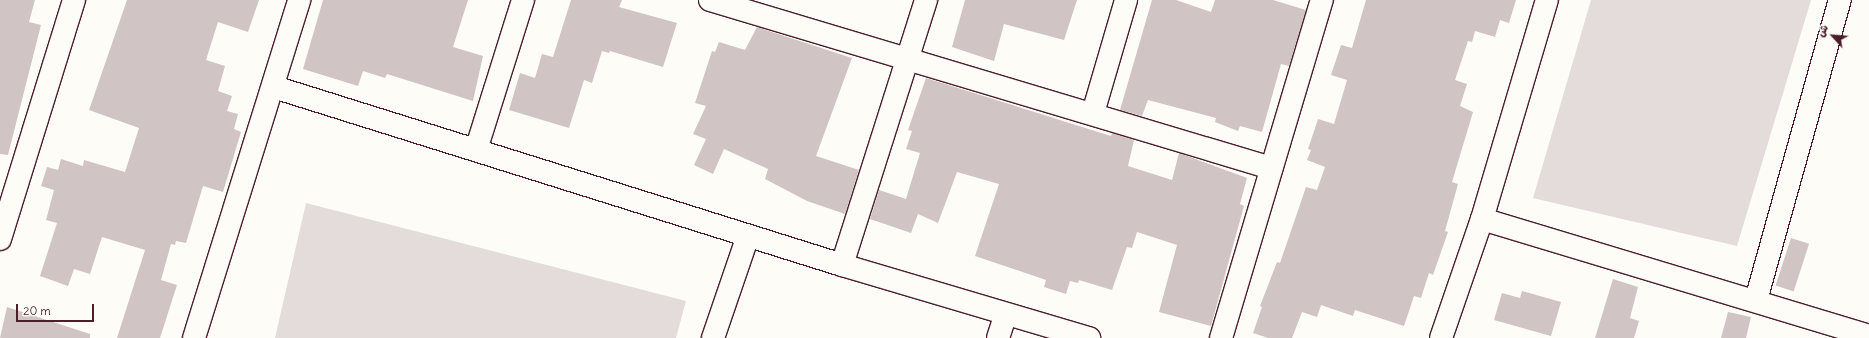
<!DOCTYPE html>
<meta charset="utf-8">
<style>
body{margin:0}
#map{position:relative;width:1869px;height:338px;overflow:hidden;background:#fdfcf7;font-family:Delius,"Playpen Sans Arabic",sans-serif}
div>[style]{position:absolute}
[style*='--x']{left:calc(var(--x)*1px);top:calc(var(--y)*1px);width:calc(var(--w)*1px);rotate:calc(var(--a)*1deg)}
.green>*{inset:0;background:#e3dcda}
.building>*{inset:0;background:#d0c5c4;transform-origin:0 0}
.roads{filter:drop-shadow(1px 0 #4a1f2b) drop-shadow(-1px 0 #4a1f2b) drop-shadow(0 1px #4a1f2b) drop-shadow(0 -1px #4a1f2b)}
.minor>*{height:22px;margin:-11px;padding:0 11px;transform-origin:11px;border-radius:11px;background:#fdfcf7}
span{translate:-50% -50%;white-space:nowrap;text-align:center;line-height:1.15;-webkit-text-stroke:3px #fdfcf7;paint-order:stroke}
.north{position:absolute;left:1813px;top:16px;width:40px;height:40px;-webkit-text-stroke:3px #fdfcf7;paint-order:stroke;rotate:296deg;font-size:11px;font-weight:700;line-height:16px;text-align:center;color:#4a1f2b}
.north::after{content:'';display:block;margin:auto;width:14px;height:18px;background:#4a1f2b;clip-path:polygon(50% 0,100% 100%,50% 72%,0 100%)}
.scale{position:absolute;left:16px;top:304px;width:78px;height:18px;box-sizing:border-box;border:2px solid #4a1f2b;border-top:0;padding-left:5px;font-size:12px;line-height:14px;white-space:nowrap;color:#4a1f2b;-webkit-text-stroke:3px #fdfcf7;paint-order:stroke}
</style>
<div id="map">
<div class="green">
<div style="clip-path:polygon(1591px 0,1811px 0,1737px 246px,1533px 198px)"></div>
<div style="clip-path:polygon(306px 203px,686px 301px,676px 338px,275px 338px)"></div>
</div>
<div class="building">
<div style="clip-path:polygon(0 0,35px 0,29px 22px,41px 25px,8px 155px,0 154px)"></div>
<div style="clip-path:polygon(127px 0,259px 0,248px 32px,218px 22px,206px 60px,225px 66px,218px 91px,232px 96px,227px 111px,238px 114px,234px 129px,241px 132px,223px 192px,203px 186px,186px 243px,176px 241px,175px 245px,171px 244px,161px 280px,177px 285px,160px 338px,117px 338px,145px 250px,102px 237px,90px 274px,74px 269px,68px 286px,40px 276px,57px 223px,46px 220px,54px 190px,41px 186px,47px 167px,58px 170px,61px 159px,83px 166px,84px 160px,125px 172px,139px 128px,89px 110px)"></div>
<div style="clip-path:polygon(323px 0,468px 0,453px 47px,483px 56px,473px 101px,387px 74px,385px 78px,363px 71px,358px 86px,303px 69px)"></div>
<div style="clip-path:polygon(571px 0,622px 0,619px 7px,677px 23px,663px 67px,610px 51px,609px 53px,602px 51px,592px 83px,584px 80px,569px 128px,509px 110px,520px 73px,535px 78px,542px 54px,553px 57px)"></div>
<div style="clip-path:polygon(965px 0,1077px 0,1064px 40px,1004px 24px,994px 61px,952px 47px)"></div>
<div style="clip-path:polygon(1152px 0,1176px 0,1211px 12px,1215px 0,1273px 0,1306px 10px,1289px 66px,1281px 64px,1262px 132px,1240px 126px,1238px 131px,1215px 122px,1216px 118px,1148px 100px,1142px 116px,1120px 110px)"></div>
<div style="clip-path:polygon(1366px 0,1516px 0,1509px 23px,1500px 20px,1495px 37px,1475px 31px,1472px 42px,1468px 41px,1455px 80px,1467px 84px,1460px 106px,1473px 112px,1452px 182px,1458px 184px,1445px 231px,1448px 232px,1433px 275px,1429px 273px,1421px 298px,1414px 296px,1404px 326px,1355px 310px,1353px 316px,1321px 305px,1317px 317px,1302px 312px,1292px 338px,1268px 338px,1253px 333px,1262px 307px,1260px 306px,1277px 262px,1280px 263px,1306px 187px,1317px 190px,1325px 167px,1307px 160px,1311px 150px,1308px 149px,1318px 119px,1334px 124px,1347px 80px,1331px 75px,1341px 45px,1352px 48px)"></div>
<div style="clip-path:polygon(757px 27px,852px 58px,816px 156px,859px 170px,845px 214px,807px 201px,765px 179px,768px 169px,724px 149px,713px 174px,694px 165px,706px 139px,693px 134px,706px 106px,695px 103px,712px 51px,715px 52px,719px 42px,745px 50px)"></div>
<div style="clip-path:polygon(926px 78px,1111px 136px,1112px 133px,1134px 140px,1128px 166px,1172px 180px,1179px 153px,1247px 178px,1240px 204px,1244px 206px,1211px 326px,1159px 312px,1177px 245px,1137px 232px,1132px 248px,1127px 247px,1112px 290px,1079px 280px,1078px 283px,1070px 281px,1066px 294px,1044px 287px,1046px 280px,975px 256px,999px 184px,957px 172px,938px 223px,918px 214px,911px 233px,870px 219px,879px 190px,906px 199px,920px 153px,906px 149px,912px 131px,908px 130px)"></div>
<div style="left:1791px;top:238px;width:19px;height:50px;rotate:18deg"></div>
<div style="clip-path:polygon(1613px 279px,1638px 287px,1630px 318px,1639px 321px,1634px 338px,1595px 338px)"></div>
<div style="clip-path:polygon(1522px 291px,1561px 302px,1551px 336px,1494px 320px,1502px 293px,1520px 298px)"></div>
<div style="clip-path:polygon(7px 307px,90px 334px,90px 338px,0 338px)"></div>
<div style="clip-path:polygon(1728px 312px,1751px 317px,1746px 338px,1721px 338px)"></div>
</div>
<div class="roads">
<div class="minor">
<div style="--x:710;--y:0;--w:586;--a:16.67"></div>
<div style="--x:274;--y:87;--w:595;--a:17.4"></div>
<div style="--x:842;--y:265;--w:258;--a:16.5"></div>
<div style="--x:1093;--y:113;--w:118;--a:-73.7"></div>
<div style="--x:476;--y:150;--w:157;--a:-72.6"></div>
<div style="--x:1482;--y:219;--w:404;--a:16.8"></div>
<div style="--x:0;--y:239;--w:250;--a:-72.8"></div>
<div style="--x:842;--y:265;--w:278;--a:-72.4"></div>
<div style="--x:1756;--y:300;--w:312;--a:-74.4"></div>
<div style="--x:194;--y:338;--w:354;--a:-72.7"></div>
<div style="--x:713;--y:338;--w:108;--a:-71.1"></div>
<div style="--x:998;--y:338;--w:25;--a:-72"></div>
<div style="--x:1221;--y:338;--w:353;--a:-73.4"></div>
<div style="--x:1441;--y:338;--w:126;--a:-71"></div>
<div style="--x:1482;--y:219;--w:228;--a:-73.5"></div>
</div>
</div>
<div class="north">ش</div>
<div class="scale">20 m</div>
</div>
